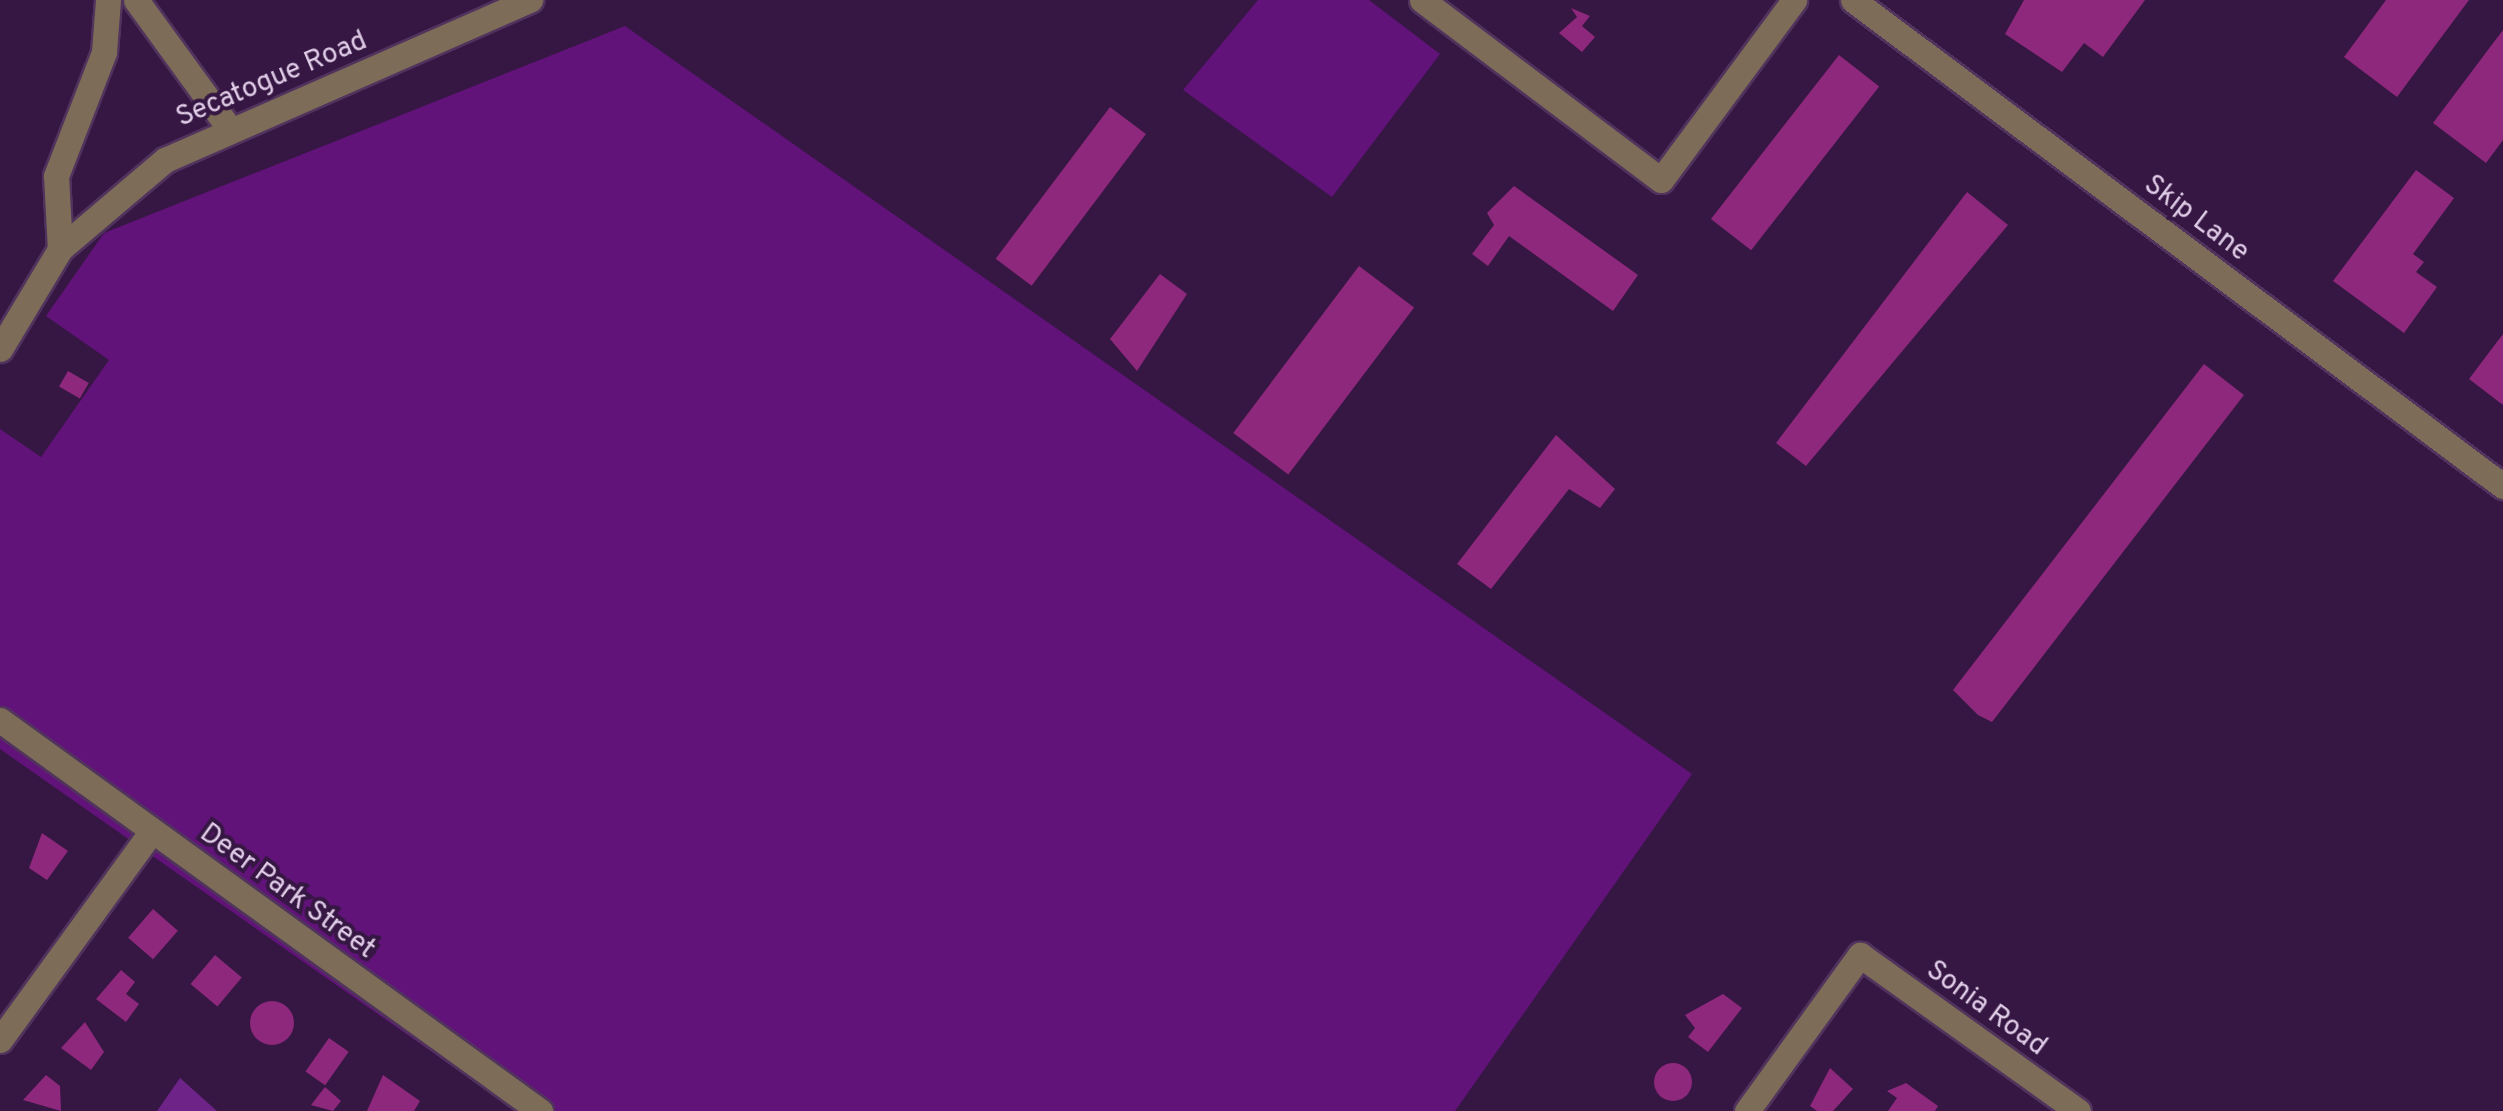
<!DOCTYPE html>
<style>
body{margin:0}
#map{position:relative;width:2503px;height:1111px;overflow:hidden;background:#361642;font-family:Overpass,sans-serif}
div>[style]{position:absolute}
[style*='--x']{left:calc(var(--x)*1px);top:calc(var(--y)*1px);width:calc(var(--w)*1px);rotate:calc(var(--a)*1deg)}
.green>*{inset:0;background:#61137a}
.forest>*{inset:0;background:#6e2389}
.building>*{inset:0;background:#8e287c;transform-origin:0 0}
.round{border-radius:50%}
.roads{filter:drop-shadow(2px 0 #51335d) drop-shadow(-2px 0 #51335d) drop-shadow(0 2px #51335d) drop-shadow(0 -2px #51335d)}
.minor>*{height:25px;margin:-12.5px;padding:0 12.5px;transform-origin:12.5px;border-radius:12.5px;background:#7d6d58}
span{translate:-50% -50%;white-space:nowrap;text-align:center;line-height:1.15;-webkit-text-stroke:8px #361642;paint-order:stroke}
.street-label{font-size:28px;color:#e0cde8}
</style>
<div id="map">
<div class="green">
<div style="clip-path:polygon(1258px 0,1369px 0,1440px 54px,1332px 197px,1183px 90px)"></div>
<div style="clip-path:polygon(625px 26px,1692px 774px,1455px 1111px,516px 1111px,0 749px,0 429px,41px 457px,109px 360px,46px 316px,104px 233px)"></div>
</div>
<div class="forest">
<div style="clip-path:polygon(180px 1078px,217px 1111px,157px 1111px)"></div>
</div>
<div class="building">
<div style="clip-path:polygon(2024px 0,2145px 0,2103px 57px,2084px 43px,2062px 72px,2005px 34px)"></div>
<div style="clip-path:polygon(2386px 0,2469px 0,2397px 97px,2344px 57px)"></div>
<div style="clip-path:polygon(1571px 8px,1590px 16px,1582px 26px,1595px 37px,1582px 52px,1559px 33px,1577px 17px)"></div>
<div style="clip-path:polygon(2503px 30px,2503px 140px,2486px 163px,2433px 123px)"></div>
<div style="left:1839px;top:55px;width:51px;height:208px;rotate:38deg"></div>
<div style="left:1110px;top:107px;width:45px;height:190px;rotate:37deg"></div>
<div style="clip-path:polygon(2416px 170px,2454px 198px,2413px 254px,2424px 262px,2416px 272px,2437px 287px,2404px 333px,2333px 281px)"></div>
<div style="clip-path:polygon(1514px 186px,1638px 275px,1613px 311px,1509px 236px,1488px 266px,1472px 254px,1494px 225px,1487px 213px)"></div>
<div style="clip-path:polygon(1967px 192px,2008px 225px,1806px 466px,1776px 443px)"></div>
<div style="left:1359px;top:266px;width:69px;height:209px;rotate:37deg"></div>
<div style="clip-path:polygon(1160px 274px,1187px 294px,1137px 371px,1110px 339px)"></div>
<div style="clip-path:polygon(2503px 334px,2503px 405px,2469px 379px)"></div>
<div style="clip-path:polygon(2204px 364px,2244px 395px,1992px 722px,1978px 715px,1953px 690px)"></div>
<div style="left:68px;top:371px;width:24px;height:18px;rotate:30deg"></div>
<div style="clip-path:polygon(1556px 435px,1615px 489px,1600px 508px,1569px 489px,1491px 589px,1457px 564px)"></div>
<div style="clip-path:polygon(42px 833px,68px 851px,47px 880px,29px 868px)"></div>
<div style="left:153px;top:909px;width:33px;height:38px;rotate:41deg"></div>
<div style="left:215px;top:955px;width:35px;height:38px;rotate:40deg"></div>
<div style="clip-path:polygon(121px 970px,135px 982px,126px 994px,139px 1004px,126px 1022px,96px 999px)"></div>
<div style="clip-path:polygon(1723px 994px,1742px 1008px,1708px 1052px,1688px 1037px,1695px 1028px,1685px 1015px)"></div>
<div class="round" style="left:250px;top:1001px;width:44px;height:44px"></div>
<div style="clip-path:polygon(85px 1022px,104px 1052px,91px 1070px,61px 1048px)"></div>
<div style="left:329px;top:1038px;width:24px;height:41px;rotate:35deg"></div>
<div class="round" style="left:1654px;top:1063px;width:38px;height:38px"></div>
<div style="clip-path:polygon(1830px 1068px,1853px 1089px,1833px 1111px,1817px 1111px,1810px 1106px)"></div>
<div style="clip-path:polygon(46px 1075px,60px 1086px,61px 1111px,23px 1100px)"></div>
<div style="clip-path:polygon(383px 1075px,420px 1101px,414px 1111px,367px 1111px)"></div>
<div style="clip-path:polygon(1906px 1083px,1938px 1106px,1935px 1111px,1888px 1111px,1897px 1098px,1887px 1091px)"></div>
<div style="clip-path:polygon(325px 1087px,341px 1101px,333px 1111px,311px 1105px)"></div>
</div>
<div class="roads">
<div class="minor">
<div style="--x:136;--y:0;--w:158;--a:54"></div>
<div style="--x:1422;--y:0;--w:299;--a:37"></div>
<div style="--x:1661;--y:180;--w:224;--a:-53.5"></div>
<div style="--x:1853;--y:0;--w:812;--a:36.79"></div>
<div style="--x:60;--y:249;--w:73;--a:-93.1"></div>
<div style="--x:56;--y:176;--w:133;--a:-68.8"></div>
<div style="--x:104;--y:52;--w:52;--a:-85.6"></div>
<div style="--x:0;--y:349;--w:117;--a:-59"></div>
<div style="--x:60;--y:249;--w:138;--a:-40.3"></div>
<div style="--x:165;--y:160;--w:399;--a:-23.7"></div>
<div style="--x:0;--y:720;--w:667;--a:35.91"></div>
<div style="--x:0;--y:1040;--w:258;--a:-54"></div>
<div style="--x:1747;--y:1111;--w:193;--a:-54.1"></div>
<div style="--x:1860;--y:955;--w:268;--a:35.6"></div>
</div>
</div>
<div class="street-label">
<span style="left:272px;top:80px;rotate:-23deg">Secatogue Road</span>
<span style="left:2196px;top:219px;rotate:37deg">Skip Lane</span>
<span style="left:287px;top:892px;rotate:36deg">Deer Park Street</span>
<span style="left:1986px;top:1009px;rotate:36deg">Sonia Road</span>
</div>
</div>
